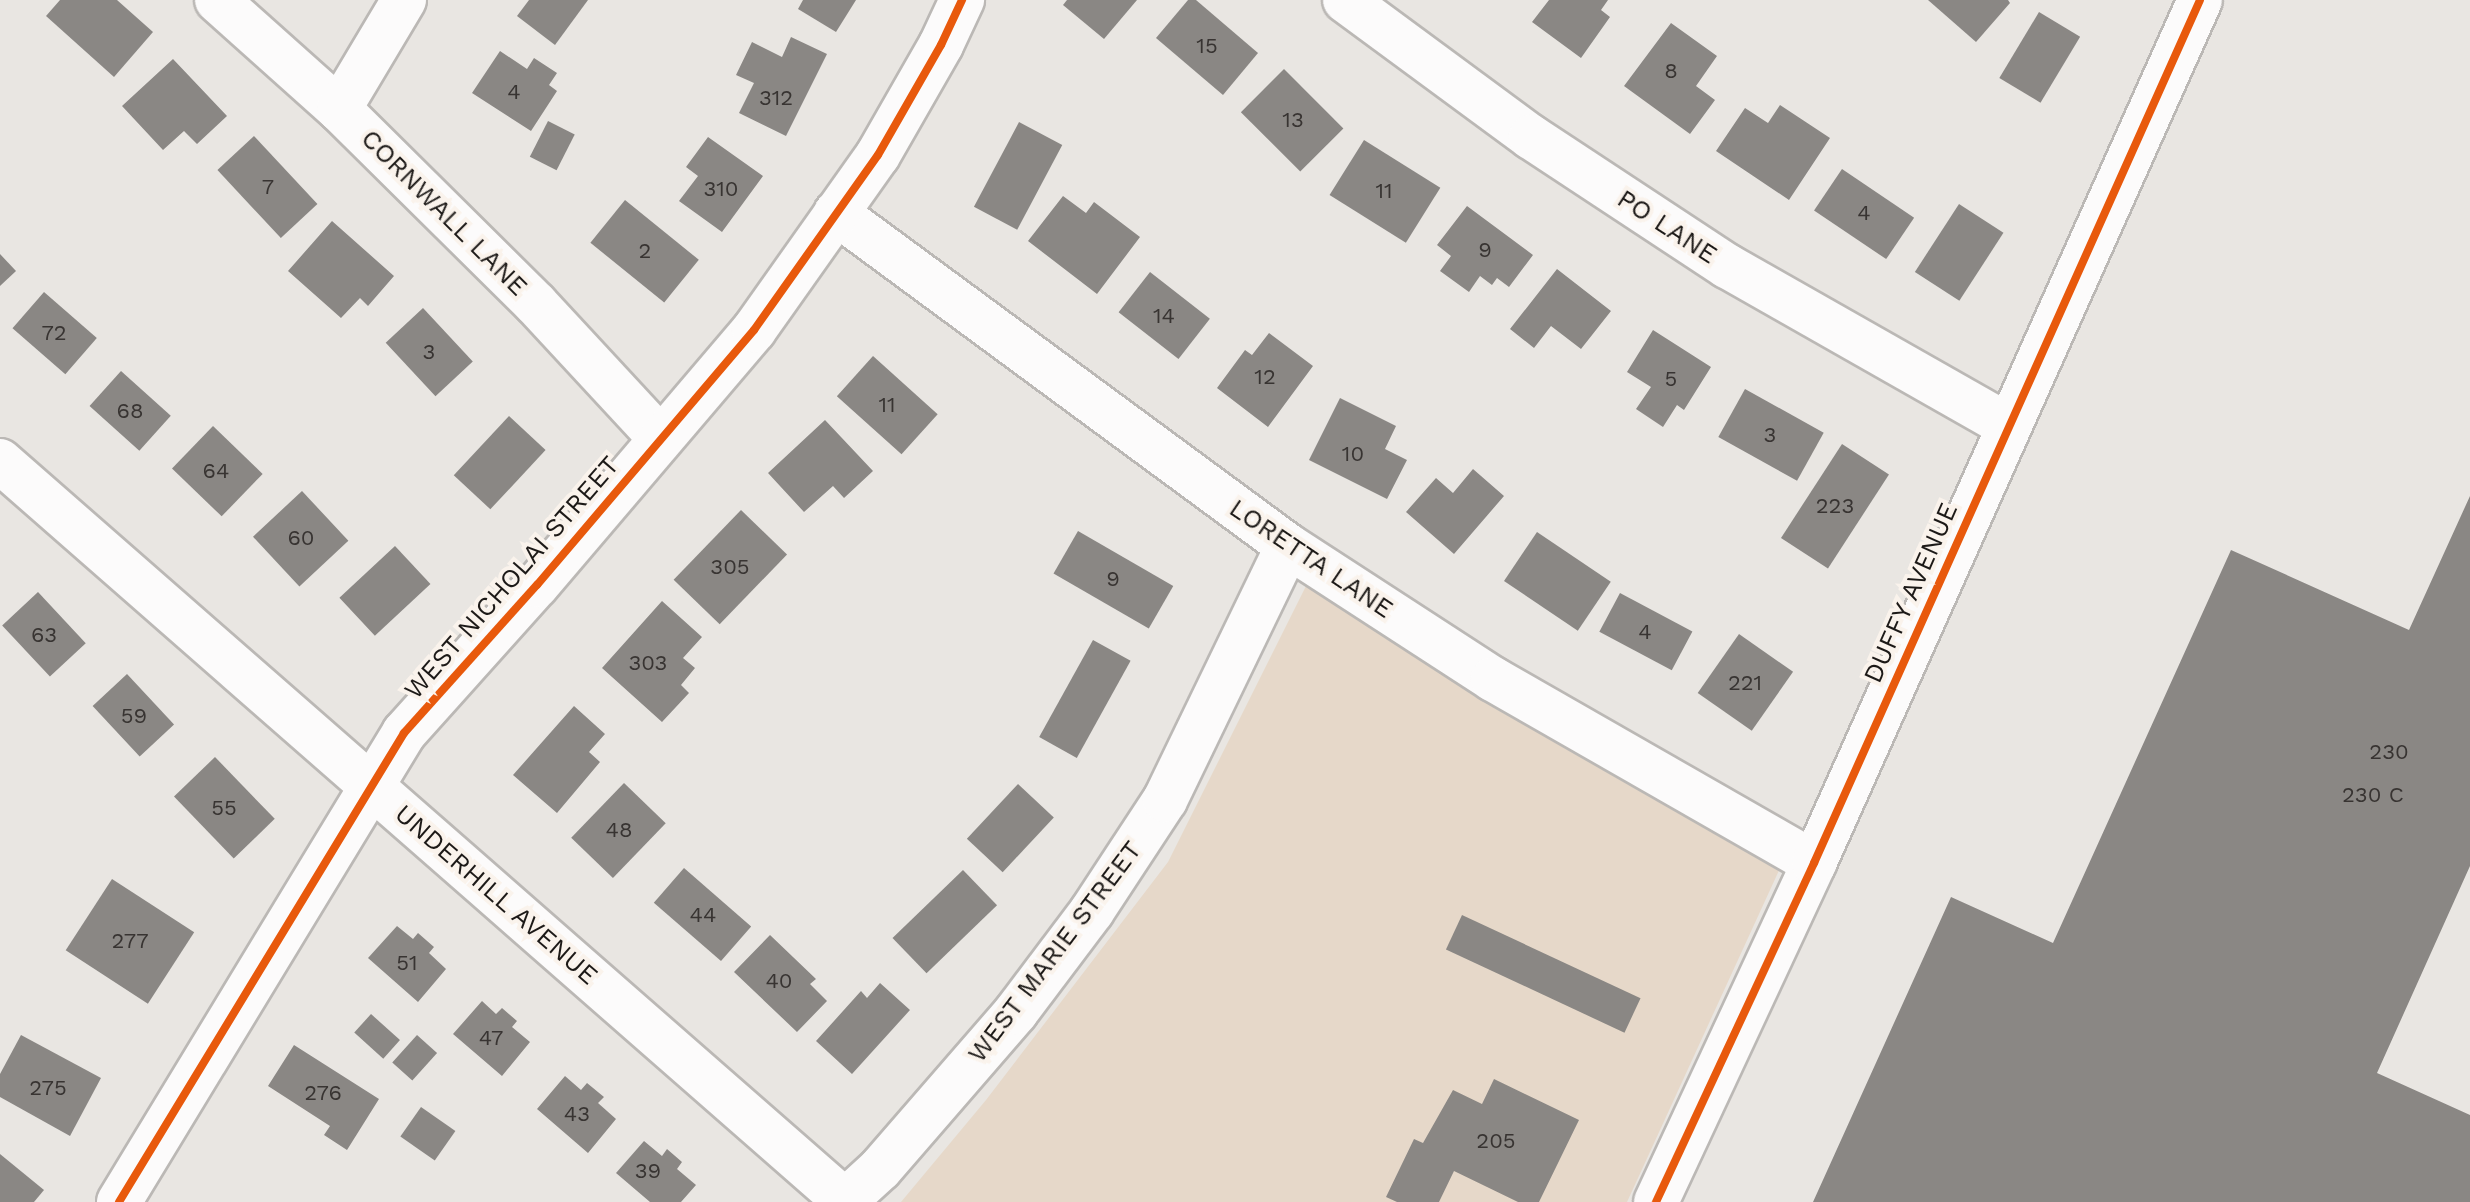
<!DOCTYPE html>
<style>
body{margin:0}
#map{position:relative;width:2470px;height:1202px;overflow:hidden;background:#e9e6e2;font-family:"Work Sans",sans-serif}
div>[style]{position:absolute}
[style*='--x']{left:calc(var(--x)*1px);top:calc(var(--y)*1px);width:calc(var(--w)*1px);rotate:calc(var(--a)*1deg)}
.green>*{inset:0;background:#e6d8c9}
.building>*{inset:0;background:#8a8784;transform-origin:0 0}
.roads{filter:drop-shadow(2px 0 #bbb8b5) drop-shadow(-2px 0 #bbb8b5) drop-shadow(0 2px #bbb8b5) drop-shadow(0 -2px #bbb8b5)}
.minor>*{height:44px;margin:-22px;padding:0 22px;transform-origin:22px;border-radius:22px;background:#fcfbfb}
.cycleway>*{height:8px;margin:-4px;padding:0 4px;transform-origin:4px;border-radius:4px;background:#e8590c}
span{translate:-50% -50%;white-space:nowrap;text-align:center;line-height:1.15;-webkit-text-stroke:8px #faf3ec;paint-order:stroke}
.number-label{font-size:22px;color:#383432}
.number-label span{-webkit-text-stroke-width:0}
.street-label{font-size:26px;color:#1c1917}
</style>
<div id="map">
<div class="green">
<div style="clip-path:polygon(1306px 586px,1781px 866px,1627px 1202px,901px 1202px,986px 1100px,1168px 862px)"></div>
</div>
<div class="building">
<div style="clip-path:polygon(60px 0,117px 0,153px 32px,114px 77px,46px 16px)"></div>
<div style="clip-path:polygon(529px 0,588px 0,555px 45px,517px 16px)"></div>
<div style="clip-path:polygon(803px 0,856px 0,836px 32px,798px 9px)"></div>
<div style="clip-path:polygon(1067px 0,1137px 0,1104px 39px,1063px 5px)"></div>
<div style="clip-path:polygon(1188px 0,1196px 0,1258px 53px,1223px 95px,1156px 38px)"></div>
<div style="clip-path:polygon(1549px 0,1608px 0,1601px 10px,1610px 17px,1581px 58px,1532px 22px)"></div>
<div style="clip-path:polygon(1928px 0,2008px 0,2010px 3px,1976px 42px)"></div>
<div style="left:2039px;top:12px;width:48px;height:77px;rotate:31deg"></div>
<div style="clip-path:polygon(1671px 23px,1717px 56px,1696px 86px,1715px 100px,1690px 134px,1624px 86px)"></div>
<div style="clip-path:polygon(791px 37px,827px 54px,786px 136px,739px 113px,754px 83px,736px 75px,752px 42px,782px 57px)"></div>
<div style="clip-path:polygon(500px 51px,527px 69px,534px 58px,557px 73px,549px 85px,557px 91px,531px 131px,472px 93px)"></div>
<div style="clip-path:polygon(173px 59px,227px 116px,197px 144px,184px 131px,163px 150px,122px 106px)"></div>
<div style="left:1284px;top:69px;width:84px;height:61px;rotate:45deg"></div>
<div style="clip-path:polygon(1780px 105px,1830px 138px,1789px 200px,1716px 151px,1745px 108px,1768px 123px)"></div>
<div style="left:548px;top:121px;width:30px;height:40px;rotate:27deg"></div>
<div style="left:1019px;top:122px;width:49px;height:96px;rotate:28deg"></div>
<div style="left:254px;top:136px;width:93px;height:50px;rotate:47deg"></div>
<div style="clip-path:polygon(708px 137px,763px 176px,722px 232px,679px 201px,698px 176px,686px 167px)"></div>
<div style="left:1364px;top:140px;width:90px;height:65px;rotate:32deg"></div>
<div style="left:1842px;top:169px;width:87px;height:50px;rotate:34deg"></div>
<div style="clip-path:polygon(1063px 196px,1086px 213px,1094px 202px,1140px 237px,1097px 294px,1028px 241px)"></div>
<div style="left:625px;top:200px;width:95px;height:55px;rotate:39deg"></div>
<div style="left:1959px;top:204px;width:53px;height:81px;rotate:33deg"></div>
<div style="clip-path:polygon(1467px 206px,1533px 255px,1509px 287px,1497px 278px,1492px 285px,1480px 276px,1469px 292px,1440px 271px,1451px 256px,1437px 245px)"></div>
<div style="clip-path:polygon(332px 221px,394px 276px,368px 306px,360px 298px,341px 318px,288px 271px)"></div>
<div style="clip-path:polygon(0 254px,16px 271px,0 286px)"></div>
<div style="clip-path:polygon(1557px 269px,1611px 311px,1581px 349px,1551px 326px,1534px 348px,1510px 329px)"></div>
<div style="left:1150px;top:272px;width:76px;height:51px;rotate:38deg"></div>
<div style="left:44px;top:292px;width:70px;height:48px;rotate:41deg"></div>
<div style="left:423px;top:308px;width:73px;height:51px;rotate:47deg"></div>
<div style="clip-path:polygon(1653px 330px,1711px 367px,1684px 410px,1677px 405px,1663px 427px,1636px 409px,1651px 387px,1627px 372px)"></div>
<div style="clip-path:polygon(1269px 333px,1313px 366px,1268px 427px,1217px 388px,1245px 350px,1252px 355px)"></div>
<div style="left:873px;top:356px;width:87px;height:54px;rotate:42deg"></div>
<div style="left:121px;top:371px;width:67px;height:47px;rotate:42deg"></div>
<div style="left:1745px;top:389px;width:90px;height:55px;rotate:29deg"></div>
<div style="clip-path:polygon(1340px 398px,1396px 426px,1385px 449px,1407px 460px,1387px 499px,1309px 460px)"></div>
<div style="left:509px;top:416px;width:50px;height:81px;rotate:43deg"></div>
<div style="clip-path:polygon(825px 420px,873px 471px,844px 498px,833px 486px,804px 512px,768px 473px)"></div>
<div style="left:213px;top:426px;width:69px;height:59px;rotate:44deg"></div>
<div style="left:1842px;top:444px;width:56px;height:112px;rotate:33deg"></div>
<div style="clip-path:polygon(1473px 469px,1504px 496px,1454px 554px,1406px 512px,1436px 478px,1453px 493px)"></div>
<div style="left:302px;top:491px;width:68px;height:67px;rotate:47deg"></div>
<div style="clip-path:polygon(2470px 496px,2470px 866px,2377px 1073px,2470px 1115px,2470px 1202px,1813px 1202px,1951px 897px,2053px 943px,2231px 550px,2409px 630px)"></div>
<div style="left:741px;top:510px;width:64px;height:97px;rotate:44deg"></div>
<div style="left:1078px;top:531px;width:110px;height:49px;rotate:30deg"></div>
<div style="left:1537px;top:532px;width:89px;height:59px;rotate:34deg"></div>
<div style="left:395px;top:546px;width:52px;height:76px;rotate:47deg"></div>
<div style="left:38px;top:592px;width:70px;height:49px;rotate:47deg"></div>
<div style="left:1620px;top:593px;width:82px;height:44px;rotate:28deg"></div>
<div style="clip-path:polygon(662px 601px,702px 637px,683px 658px,695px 668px,681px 685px,689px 693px,662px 722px,602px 668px)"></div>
<div style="left:1739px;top:634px;width:66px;height:72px;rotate:35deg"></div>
<div style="left:1093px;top:640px;width:43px;height:111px;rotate:29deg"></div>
<div style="left:127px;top:674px;width:69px;height:47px;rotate:47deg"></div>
<div style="clip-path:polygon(574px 706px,605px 734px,589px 752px,600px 762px,557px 813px,513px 775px)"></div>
<div style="left:215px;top:757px;width:86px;height:57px;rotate:46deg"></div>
<div style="left:624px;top:783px;width:58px;height:76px;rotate:44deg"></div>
<div style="left:1018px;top:784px;width:49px;height:75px;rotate:43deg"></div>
<div style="left:684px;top:868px;width:89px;height:46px;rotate:41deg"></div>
<div style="left:963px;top:870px;width:49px;height:98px;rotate:46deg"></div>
<div style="left:112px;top:879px;width:98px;height:85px;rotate:33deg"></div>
<div style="left:1462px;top:915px;width:197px;height:38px;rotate:25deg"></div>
<div style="clip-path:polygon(397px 926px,413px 939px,418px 933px,434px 947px,429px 953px,446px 969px,418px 1002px,368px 958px)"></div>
<div style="clip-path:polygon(770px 935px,816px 979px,810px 984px,827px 1001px,797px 1032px,734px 972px)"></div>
<div style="clip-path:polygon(880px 983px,910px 1010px,852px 1074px,816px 1041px,861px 991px,867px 998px)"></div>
<div style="clip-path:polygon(482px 1001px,496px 1014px,502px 1008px,517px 1021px,512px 1027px,530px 1042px,502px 1076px,453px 1034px)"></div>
<div style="left:371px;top:1014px;width:39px;height:25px;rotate:42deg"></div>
<div style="clip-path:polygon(21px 1035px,101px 1078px,70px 1136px,0 1097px,0 1074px)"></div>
<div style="left:417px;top:1035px;width:27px;height:37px;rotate:42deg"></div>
<div style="clip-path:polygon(294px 1045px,379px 1099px,347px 1150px,324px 1135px,330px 1126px,268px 1086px)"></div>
<div style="clip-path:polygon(565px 1076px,581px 1090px,587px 1083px,604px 1097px,598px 1103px,616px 1119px,588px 1153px,537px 1109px)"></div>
<div style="clip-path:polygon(1494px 1079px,1579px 1120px,1539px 1202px,1518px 1202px,1454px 1171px,1439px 1202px,1397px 1202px,1386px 1197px,1414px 1139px,1423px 1143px,1453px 1090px,1482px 1104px)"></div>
<div style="left:421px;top:1107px;width:42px;height:36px;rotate:35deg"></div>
<div style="clip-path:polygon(644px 1141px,662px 1156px,667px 1149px,682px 1162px,677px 1169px,696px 1185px,681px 1202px,650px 1202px,616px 1173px)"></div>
<div style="clip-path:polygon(0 1154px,44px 1190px,34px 1202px,0 1202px)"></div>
</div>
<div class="roads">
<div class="minor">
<div style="--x:217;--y:0;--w:164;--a:41.8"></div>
<div style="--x:339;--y:109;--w:277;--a:44.7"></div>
<div style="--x:536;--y:304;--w:183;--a:47.2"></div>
<div style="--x:1345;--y:0;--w:231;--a:36.4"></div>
<div style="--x:1531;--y:137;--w:235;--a:33.4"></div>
<div style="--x:1727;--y:266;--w:322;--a:29.6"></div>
<div style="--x:339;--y:109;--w:127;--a:-59.2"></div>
<div style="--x:836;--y:213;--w:561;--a:36.38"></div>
<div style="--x:1288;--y:546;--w:244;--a:33"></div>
<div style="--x:1493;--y:679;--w:370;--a:29.8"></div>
<div style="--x:0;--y:461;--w:1125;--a:41.21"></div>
<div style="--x:845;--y:1201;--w:47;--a:-42.4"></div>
<div style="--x:880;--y:1169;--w:208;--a:-49.1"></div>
<div style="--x:1016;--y:1012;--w:126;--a:-53"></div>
<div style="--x:1092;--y:911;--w:133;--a:-56.7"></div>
<div style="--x:1165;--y:800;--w:282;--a:-64.2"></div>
<div style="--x:119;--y:1202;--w:549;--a:-58.71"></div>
<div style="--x:404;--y:733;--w:199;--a:-48.1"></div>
<div style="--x:537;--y:585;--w:335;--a:-49.6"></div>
<div style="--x:754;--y:330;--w:214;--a:-54.7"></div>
<div style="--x:878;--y:155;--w:127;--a:-60.2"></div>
<div style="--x:941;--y:45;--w:50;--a:-65"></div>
<div style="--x:1656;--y:1202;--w:374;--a:-65"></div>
<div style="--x:1814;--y:863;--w:945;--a:-65.9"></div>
</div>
</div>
<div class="cycleway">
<div style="--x:119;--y:1202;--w:549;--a:-58.71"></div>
<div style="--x:404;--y:733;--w:199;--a:-48.1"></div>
<div style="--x:537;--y:585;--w:335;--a:-49.6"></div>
<div style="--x:754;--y:330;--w:214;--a:-54.7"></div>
<div style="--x:878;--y:155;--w:127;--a:-60.2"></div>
<div style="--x:941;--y:45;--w:50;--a:-65"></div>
<div style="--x:1656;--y:1202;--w:374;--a:-65"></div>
<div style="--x:1814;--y:863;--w:945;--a:-65.9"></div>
</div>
<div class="number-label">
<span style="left:1207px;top:46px">15</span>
<span style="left:1671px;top:71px">8</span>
<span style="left:514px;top:92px">4</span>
<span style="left:776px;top:98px">312</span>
<span style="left:1293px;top:120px">13</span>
<span style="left:268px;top:187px">7</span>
<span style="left:721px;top:189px">310</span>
<span style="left:1384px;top:191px">11</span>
<span style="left:1864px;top:213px">4</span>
<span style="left:1485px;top:250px">9</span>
<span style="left:645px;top:251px">2</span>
<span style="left:1164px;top:316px">14</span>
<span style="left:54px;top:333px">72</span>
<span style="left:429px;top:352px">3</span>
<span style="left:1265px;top:377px">12</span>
<span style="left:1671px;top:379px">5</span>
<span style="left:887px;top:405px">11</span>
<span style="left:130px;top:411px">68</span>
<span style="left:1770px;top:435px">3</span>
<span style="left:1353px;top:454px">10</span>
<span style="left:216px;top:471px">64</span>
<span style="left:1835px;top:506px">223</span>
<span style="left:301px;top:538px">60</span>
<span style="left:730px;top:567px">305</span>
<span style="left:1113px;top:579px">9</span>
<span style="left:1645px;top:632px">4</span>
<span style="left:44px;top:635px">63</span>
<span style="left:648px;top:663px">303</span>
<span style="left:1745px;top:683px">221</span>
<span style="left:134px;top:716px">59</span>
<span style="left:2389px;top:752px">230</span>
<span style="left:2373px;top:795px">230 C</span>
<span style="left:224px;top:808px">55</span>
<span style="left:619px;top:830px">48</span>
<span style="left:703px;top:915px">44</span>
<span style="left:130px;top:941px">277</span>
<span style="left:407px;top:963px">51</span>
<span style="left:779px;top:981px">40</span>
<span style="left:491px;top:1038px">47</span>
<span style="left:48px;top:1088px">275</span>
<span style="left:323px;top:1093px">276</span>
<span style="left:577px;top:1114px">43</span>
<span style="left:1496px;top:1141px">205</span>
<span style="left:648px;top:1171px">39</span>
</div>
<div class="street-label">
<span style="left:444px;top:213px;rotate:45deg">CORNWALL LANE</span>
<span style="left:1667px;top:227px;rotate:33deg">PO LANE</span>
<span style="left:1311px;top:559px;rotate:34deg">LORETTA LANE</span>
<span style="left:512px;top:578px;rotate:-49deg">WEST NICHOLAI STREET</span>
<span style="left:1911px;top:593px;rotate:-66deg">DUFFY AVENUE</span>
<span style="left:496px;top:895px;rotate:41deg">UNDERHILL AVENUE</span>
<span style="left:1055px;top:952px;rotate:-53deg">WEST MARIE STREET</span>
</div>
</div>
